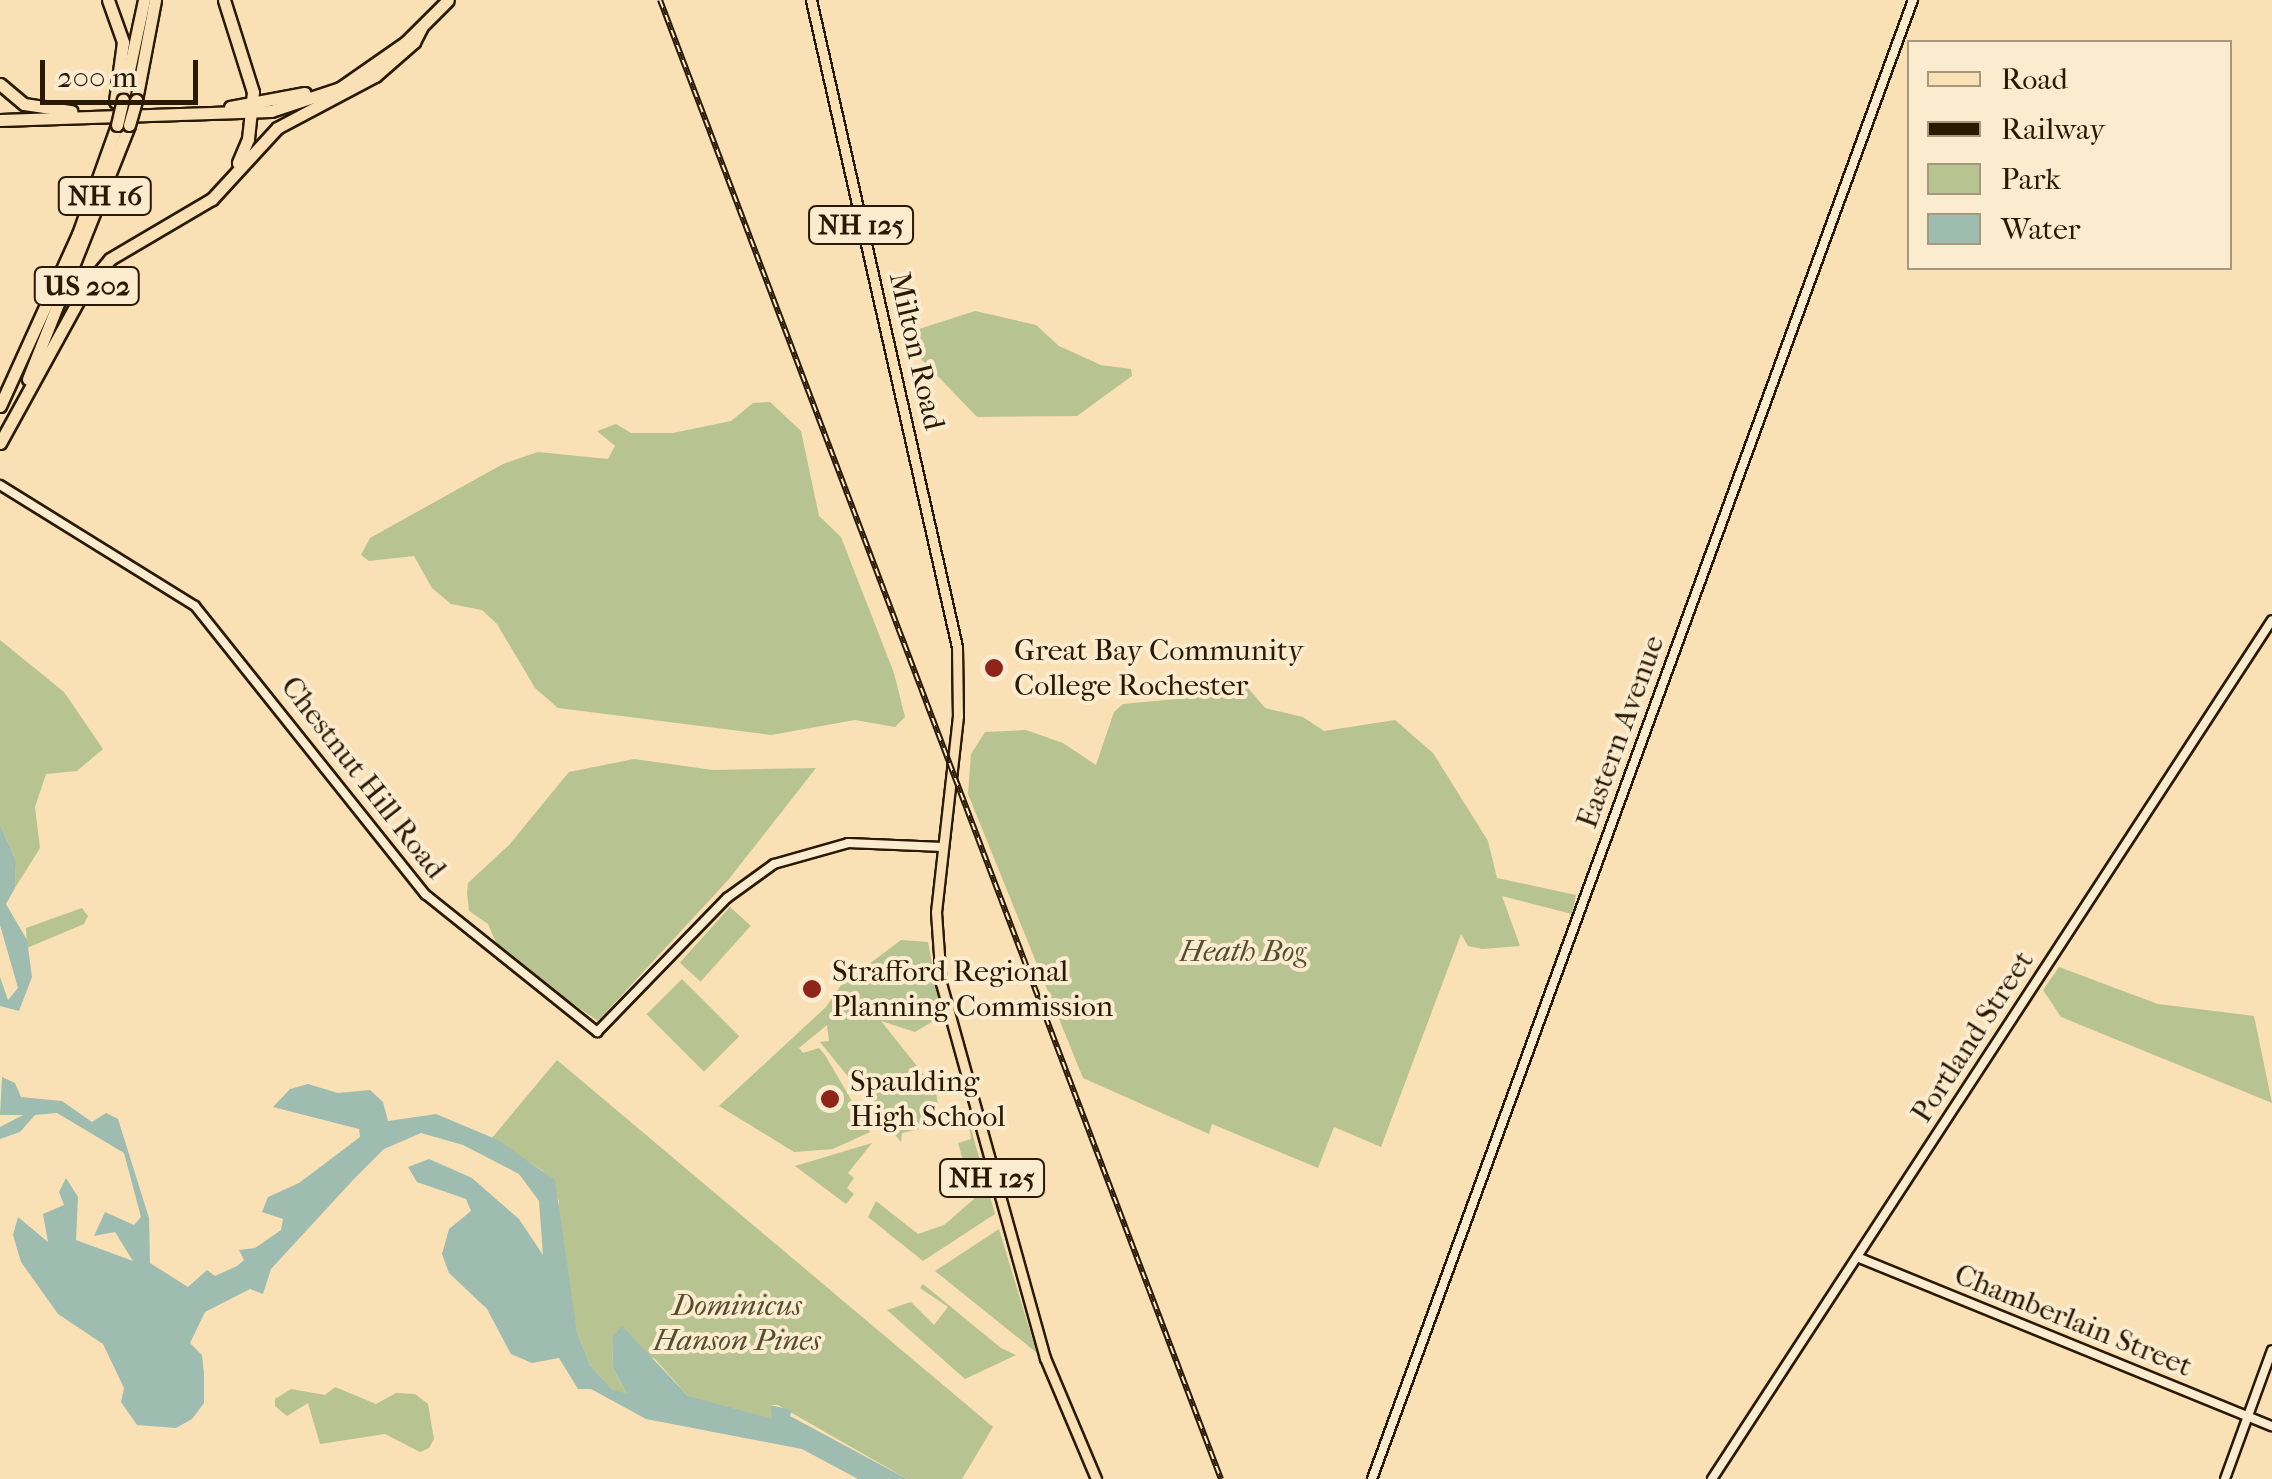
<!DOCTYPE html>
<style>
body{margin:0}
#map{position:relative;width:2272px;height:1479px;overflow:hidden;background:#f9e0b5;font-family:"IM FELL French Canon",serif}
div>[style]{position:absolute}
[style*='--x']{left:calc(var(--x)*1px);top:calc(var(--y)*1px);width:calc(var(--w)*1px);rotate:calc(var(--a)*1deg)}
.green>*{inset:0;background:#b8c392;transform-origin:0 0}
.water>*{inset:0;background:#9ebdb0}
.roads{filter:drop-shadow(2px 0 #2a1a03) drop-shadow(-2px 0 #2a1a03) drop-shadow(0 2px #2a1a03) drop-shadow(0 -2px #2a1a03)}
.secondary>*{height:8px;margin:-4px;padding:0 4px;transform-origin:4px;border-radius:4px;background:#fbebcf}
.primary>*{height:9px;margin:-4.5px;padding:0 4.5px;transform-origin:4.5px;border-radius:4.5px;background:#f9e0b5}
.highway>*{height:11px;margin:-5.5px;padding:0 5.5px;transform-origin:5.5px;border-radius:5.5px;background:#f9e0b5}
.rail>*{height:6px;margin-top:-3px;transform-origin:0;background:repeating-linear-gradient(90deg,#fbebcf 0 8px,#2a1a03 0 16px);box-sizing:border-box;border-block:2px solid #2a1a03}
.bridges{filter:drop-shadow(2px 0 #2a1a03) drop-shadow(-2px 0 #2a1a03) drop-shadow(0 2px #2a1a03) drop-shadow(0 -2px #2a1a03)}
.highway-bridge>*{height:11px;margin:-5.5px;padding:0 5.5px;transform-origin:5.5px;border-radius:5.5px;background:#f9e0b5}
.dots>*{width:28px;height:28px;translate:-50% -50%;box-sizing:border-box;border:5px solid #fbebcf;border-radius:50%}
span{translate:-50% -50%;white-space:nowrap;text-align:center;line-height:1.15;-webkit-text-stroke:8px #fbebcf;paint-order:stroke}
.shield-label span{padding:2px 8px;background:#fbebcf;border:2px solid;border-radius:8px;-webkit-text-stroke-width:0}
.shield-label{font-size:28px;color:#2a1a03;font-weight:700}
.street-label{font-size:30px;color:#2a1a03}
.poi-label{font-size:30px;color:#2a1a03}
.left{translate:0 -50%;text-align:left}
.park-label{font-size:30px;color:#554d2e;font-style:italic}
.legend{position:absolute;left:1907px;top:40px;width:325px;height:230px;box-sizing:border-box;background:#fbebcf;border:2px solid #a7977d;margin:0;padding:12px 18px;list-style:none;font-size:30px;color:#2a1a03}
.legend li{display:flex;align-items:center;gap:20px;height:50px}
.legend b{width:50px;border:2px solid #a7977d}
.scale{position:absolute;left:40px;top:60px;width:158px;height:45px;box-sizing:border-box;border:5px solid #2a1a03;border-top:0;padding-left:12px;font-size:30px;line-height:35px;white-space:nowrap;color:#2a1a03;-webkit-text-stroke:8px #fbebcf;paint-order:stroke}
</style>
<div id="map">
<div class="green">
<div style="clip-path:polygon(975px 311px,1036px 325px,1059px 346px,1101px 365px,1131px 369px,1132px 376px,1077px 416px,977px 417px,905px 342px,916px 330px)"></div>
<div style="clip-path:polygon(770px 402px,801px 431px,819px 516px,841px 537px,894px 673px,905px 717px,895px 727px,855px 720px,771px 735px,558px 708px,535px 688px,497px 624px,482px 610px,451px 604px,432px 588px,414px 556px,369px 561px,361px 555px,370px 538px,503px 464px,538px 452px,608px 459px,615px 446px,597px 431px,616px 424px,631px 433px,673px 433px,731px 421px,753px 403px)"></div>
<div style="clip-path:polygon(0 640px,64px 692px,103px 749px,77px 771px,46px 774px,35px 807px,40px 848px,15px 888px,16px 861px,0 824px)"></div>
<div style="clip-path:polygon(1244px 683px,1265px 708px,1303px 717px,1324px 731px,1395px 720px,1433px 753px,1488px 841px,1497px 878px,1576px 895px,1572px 914px,1502px 896px,1520px 946px,1482px 949px,1468px 946px,1461px 934px,1381px 1147px,1334px 1127px,1318px 1168px,1212px 1124px,1209px 1134px,1083px 1078px,968px 794px,971px 754px,985px 732px,1026px 730px,1063px 743px,1096px 765px,1114px 712px,1123px 704px,1230px 694px)"></div>
<div style="clip-path:polygon(634px 759px,713px 770px,816px 768px,729px 879px,598px 1021px,501px 954px,488px 924px,469px 911px,467px 893px,468px 883px,509px 845px,569px 772px)"></div>
<div style="left:730px;top:907px;width:28px;height:75px;rotate:42deg"></div>
<div style="clip-path:polygon(82px 908px,88px 916px,84px 924px,27px 948px,26px 928px)"></div>
<div style="clip-path:polygon(901px 940px,928px 942px,942px 1016px,915px 1032px,881px 1021px,936px 1090px,938px 1108px,928px 1127px,902px 1133px,901px 1142px,820px 1042px,829px 1041px,827px 1025px,799px 1048px,803px 1053px,819px 1048px,825px 1055px,870px 1132px,833px 1149px,794px 1152px,719px 1106px,826px 1007px,841px 985px)"></div>
<div style="clip-path:polygon(2059px 967px,2158px 1004px,2254px 1016px,2272px 1103px,2061px 1017px,2043px 990px)"></div>
<div style="left:682px;top:979px;width:81px;height:50px;rotate:45deg"></div>
<div style="clip-path:polygon(557px 1060px,993px 1427px,962px 1479px,907px 1479px,778px 1405px,770px 1405px,774px 1420px,708px 1404px,688px 1396px,655px 1359px,612px 1338px,613px 1368px,628px 1396px,612px 1389px,590px 1365px,577px 1332px,557px 1225px,559px 1201px,543px 1171px,492px 1138px)"></div>
<div style="clip-path:polygon(968px 1118px,995px 1214px,923px 1261px,868px 1217px,876px 1201px,918px 1234px,944px 1225px,974px 1199px,958px 1143px,971px 1139px)"></div>
<div style="clip-path:polygon(872px 1143px,848px 1173px,854px 1178px,847px 1188px,854px 1194px,846px 1204px,795px 1166px)"></div>
<div style="clip-path:polygon(999px 1229px,1029px 1328px,1037px 1353px,935px 1271px)"></div>
<div style="clip-path:polygon(923px 1284px,1001px 1348px,1016px 1355px,965px 1379px,887px 1310px,911px 1302px,934px 1325px,948px 1307px,920px 1288px)"></div>
<div style="clip-path:polygon(335px 1387px,376px 1404px,396px 1393px,415px 1394px,428px 1404px,434px 1439px,429px 1448px,420px 1452px,385px 1434px,320px 1444px,308px 1403px,287px 1416px,275px 1406px,275px 1399px,291px 1389px,325px 1395px)"></div>
</div>
<div class="water">
<div style="clip-path:polygon(0 824px,16px 861px,15px 888px,6px 904px,27px 940px,32px 977px,19px 1011px,0 1006px,0 977px,8px 1000px,18px 988px,0 925px)"></div>
<div style="clip-path:polygon(2px 1077px,15px 1083px,21px 1097px,62px 1101px,92px 1122px,106px 1113px,118px 1119px,149px 1218px,150px 1263px,188px 1287px,207px 1270px,215px 1276px,237px 1266px,244px 1260px,239px 1250px,255px 1248px,281px 1230px,283px 1219px,262px 1212px,268px 1197px,299px 1183px,360px 1137px,359px 1129px,273px 1107px,290px 1089px,308px 1084px,338px 1093px,370px 1090px,383px 1102px,388px 1121px,436px 1114px,498px 1140px,555px 1180px,577px 1332px,590px 1365px,612px 1389px,627px 1394px,613px 1368px,612px 1338px,622px 1326px,688px 1396px,772px 1419px,770px 1405px,792px 1410px,790px 1416px,907px 1479px,858px 1479px,802px 1449px,646px 1419px,591px 1389px,578px 1389px,559px 1358px,532px 1363px,511px 1354px,487px 1309px,449px 1273px,442px 1254px,449px 1229px,471px 1211px,466px 1199px,417px 1182px,408px 1167px,429px 1159px,472px 1178px,519px 1219px,543px 1255px,539px 1201px,519px 1174px,463px 1145px,421px 1133px,384px 1149px,353px 1180px,271px 1269px,263px 1294px,250px 1289px,205px 1312px,190px 1343px,202px 1355px,204px 1373px,204px 1403px,192px 1419px,176px 1428px,137px 1425px,121px 1402px,124px 1388px,103px 1344px,58px 1314px,21px 1262px,13px 1235px,18px 1217px,48px 1242px,43px 1214px,64px 1205px,59px 1192px,66px 1178px,78px 1197px,76px 1240px,133px 1261px,115px 1232px,94px 1236px,105px 1212px,134px 1225px,141px 1217px,124px 1153px,57px 1113px,35px 1115px,20px 1132px,0 1139px,0 1127px,23px 1115px,0 1115px)"></div>
</div>
<div class="roads">
<div class="secondary">
<div style="--x:0;--y:485;--w:229;--a:31.8"></div>
<div style="--x:195;--y:606;--w:369;--a:51.4"></div>
<div style="--x:425;--y:894;--w:221;--a:38.7"></div>
<div style="--x:597;--y:1032;--w:187;--a:-45.9"></div>
<div style="--x:727;--y:898;--w:58;--a:-35.9"></div>
<div style="--x:774;--y:864;--w:77;--a:-15.8"></div>
<div style="--x:848;--y:843;--w:95;--a:2.4"></div>
<div style="--x:1857;--y:1257;--w:448;--a:22.2"></div>
<div style="--x:1372;--y:1479;--w:1575;--a:-69.91"></div>
<div style="--x:1712;--y:1479;--w:1025;--a:-56.9"></div>
<div style="--x:2225;--y:1479;--w:137;--a:-70"></div>
</div>
<div class="primary">
<div style="--x:811;--y:0;--w:663;--a:77.28"></div>
<div style="--x:957;--y:647;--w:69;--a:89.2"></div>
<div style="--x:958;--y:716;--w:197;--a:96.4"></div>
<div style="--x:936;--y:912;--w:71;--a:86"></div>
<div style="--x:941;--y:983;--w:389;--a:74.5"></div>
<div style="--x:1045;--y:1358;--w:131;--a:67.1"></div>
</div>
<div class="highway">
<div style="--x:108;--y:0;--w:45;--a:70.3"></div>
<div style="--x:123;--y:42;--w:60;--a:97.7"></div>
<div style="--x:224;--y:0;--w:96;--a:72.5"></div>
<div style="--x:253;--y:92;--w:47;--a:96.1"></div>
<div style="--x:248;--y:139;--w:26;--a:113"></div>
<div style="--x:0;--y:84;--w:31;--a:40"></div>
<div style="--x:24;--y:104;--w:48;--a:8.5"></div>
<div style="--x:123;--y:98;--w:100;--a:-77.9"></div>
<div style="--x:136;--y:100;--w:102;--a:-79.2"></div>
<div style="--x:230;--y:107;--w:76;--a:-10.6"></div>
<div style="--x:0;--y:120;--w:271;--a:-1.9"></div>
<div style="--x:271;--y:111;--w:73;--a:-18.4"></div>
<div style="--x:340;--y:88;--w:80;--a:-34.9"></div>
<div style="--x:406;--y:42;--w:59;--a:-45"></div>
<div style="--x:28;--y:379;--w:273;--a:-68.3"></div>
<div style="--x:0;--y:406;--w:189;--a:-65.6"></div>
<div style="--x:78;--y:234;--w:116;--a:-70.3"></div>
<div style="--x:0;--y:443;--w:175;--a:-61.2"></div>
<div style="--x:84;--y:290;--w:40;--a:-50"></div>
<div style="--x:110;--y:259;--w:118;--a:-30.5"></div>
<div style="--x:212;--y:199;--w:96;--a:-47.5"></div>
<div style="--x:277;--y:128;--w:111;--a:-28"></div>
<div style="--x:375;--y:76;--w:52;--a:-41.1"></div>
<div style="--x:414;--y:42;--w:16;--a:-63"></div>
</div>
</div>
<div class="rail">
<div style="--x:660;--y:0;--w:1582;--a:69.23"></div>
</div>
<div class="bridges">
<div class="highway-bridge">
<div style="--x:117;--y:125;--w:26;--a:-77"></div>
<div style="--x:129;--y:125;--w:26;--a:-74"></div>
</div>
</div>
<div class="dots">
<div style="left:994px;top:668px;background:#8f2418"></div>
<div style="left:812px;top:989px;background:#8f2418"></div>
<div style="left:830px;top:1099px;background:#8f2418"></div>
</div>
<div class="shield-label">
<span style="left:105px;top:196px">NH 16</span>
<span style="left:861px;top:225px">NH 125</span>
<span style="left:87px;top:286px">US 202</span>
<span style="left:992px;top:1178px">NH 125</span>
</div>
<div class="street-label">
<span style="left:916px;top:351px;rotate:77deg">Milton Road</span>
<span style="left:1621px;top:732px;rotate:-70deg">Eastern Avenue</span>
<span style="left:363px;top:778px;rotate:52deg">Chestnut Hill Road</span>
<span style="left:1973px;top:1037px;rotate:-57deg">Portland Street</span>
<span style="left:2073px;top:1321px;rotate:22deg">Chamberlain Street</span>
</div>
<div class="poi-label">
<span class="left" style="left:1014px;top:668px">Great Bay Community<br>College Rochester</span>
<span class="left" style="left:832px;top:989px">Strafford Regional<br>Planning Commission</span>
<span class="left" style="left:850px;top:1099px">Spaulding<br>High School</span>
</div>
<div class="park-label">
<span style="left:1243px;top:952px">Heath Bog</span>
<span style="left:737px;top:1323px">Dominicus<br>Hanson Pines</span>
</div>
<ul class="legend">
<li><b style="height:12px;background:#f9e0b5"></b>Road</li>
<li><b style="height:12px;background:#2a1a03"></b>Railway</li>
<li><b style="height:28px;background:#b8c392"></b>Park</li>
<li><b style="height:28px;background:#9ebdb0"></b>Water</li>
</ul>
<div class="scale">200 m</div>
</div>
